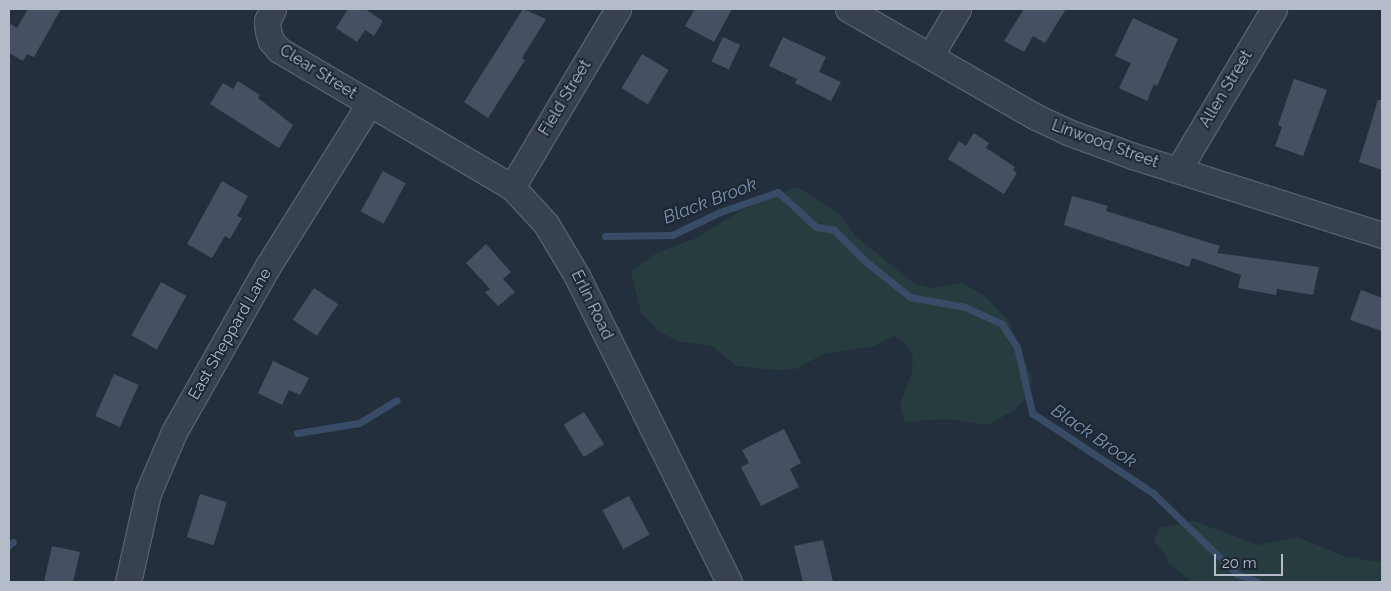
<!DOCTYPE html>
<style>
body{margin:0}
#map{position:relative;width:1391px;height:591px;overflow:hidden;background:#242f3e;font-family:Raleway,sans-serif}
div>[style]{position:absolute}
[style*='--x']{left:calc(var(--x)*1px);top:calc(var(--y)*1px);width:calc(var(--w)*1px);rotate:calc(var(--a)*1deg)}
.green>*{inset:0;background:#263c3f}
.stream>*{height:7px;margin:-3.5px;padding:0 3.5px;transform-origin:3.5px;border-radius:3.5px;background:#394c67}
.building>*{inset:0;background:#455162;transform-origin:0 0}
.roads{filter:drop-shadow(1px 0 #565f6c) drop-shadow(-1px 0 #565f6c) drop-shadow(0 1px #565f6c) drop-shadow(0 -1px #565f6c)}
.street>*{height:25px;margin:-12.5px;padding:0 12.5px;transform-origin:12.5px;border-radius:12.5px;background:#38414e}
span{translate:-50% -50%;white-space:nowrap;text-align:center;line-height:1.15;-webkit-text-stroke:4px #1d2633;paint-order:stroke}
.street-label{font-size:16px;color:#b4bcc9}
.water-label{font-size:18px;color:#7c92b1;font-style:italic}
.frame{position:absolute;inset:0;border:10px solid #b4bcc9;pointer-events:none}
.scale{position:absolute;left:1214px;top:554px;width:69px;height:22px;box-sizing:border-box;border:2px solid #b4bcc9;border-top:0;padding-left:6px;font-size:15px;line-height:18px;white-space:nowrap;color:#b4bcc9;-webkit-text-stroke:4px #1d2633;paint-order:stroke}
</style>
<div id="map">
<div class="green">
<div style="clip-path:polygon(794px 188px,803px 190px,839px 214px,855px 236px,915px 284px,931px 288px,962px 283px,985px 296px,1008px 320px,1032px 378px,1027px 397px,1016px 409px,988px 425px,946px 419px,905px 422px,900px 404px,912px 372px,913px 356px,904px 343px,894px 336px,871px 347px,826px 353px,795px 369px,777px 370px,736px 366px,712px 346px,677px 341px,657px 330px,641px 312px,631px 272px,656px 253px,694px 239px,740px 211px)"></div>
<div style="clip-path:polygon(1194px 521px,1258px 545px,1297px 537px,1346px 557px,1382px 562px,1382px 582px,1192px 582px,1168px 563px,1165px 553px,1154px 542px,1159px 528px)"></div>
</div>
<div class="stream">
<div style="--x:605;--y:236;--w:67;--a:-0.9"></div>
<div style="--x:672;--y:235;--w:53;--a:-25.6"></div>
<div style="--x:720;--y:212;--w:61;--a:-19"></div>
<div style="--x:778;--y:192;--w:52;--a:42.6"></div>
<div style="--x:816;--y:227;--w:18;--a:9"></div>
<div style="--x:834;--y:230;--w:44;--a:45"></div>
<div style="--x:865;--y:261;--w:58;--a:38.7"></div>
<div style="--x:910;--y:297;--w:56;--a:10.3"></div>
<div style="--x:965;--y:307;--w:41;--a:24.7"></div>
<div style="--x:1002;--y:324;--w:27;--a:57"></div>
<div style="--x:1017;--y:347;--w:68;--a:77.2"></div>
<div style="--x:1032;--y:413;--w:145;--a:33.5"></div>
<div style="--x:1153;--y:493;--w:117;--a:44"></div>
<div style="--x:1237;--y:574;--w:22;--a:21"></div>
<div style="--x:297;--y:433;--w:63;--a:-9.2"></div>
<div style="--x:359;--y:423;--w:44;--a:-31.2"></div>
<div style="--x:9;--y:545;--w:5;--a:-37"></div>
</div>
<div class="building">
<div style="clip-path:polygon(28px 9px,61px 9px,34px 57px,27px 54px,23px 61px,9px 53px,9px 23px,17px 28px)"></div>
<div style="clip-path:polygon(348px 9px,365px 9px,383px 21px,374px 36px,365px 30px,357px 42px,336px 28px)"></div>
<div style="clip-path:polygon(523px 9px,546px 19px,522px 58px,525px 60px,488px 118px,464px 102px)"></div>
<div style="clip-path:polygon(695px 9px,732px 9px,714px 42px,685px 26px)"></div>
<div style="clip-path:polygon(1024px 9px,1066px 9px,1045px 43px,1033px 36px,1024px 52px,1004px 41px)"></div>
<div style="clip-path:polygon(1133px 18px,1178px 39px,1157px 86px,1154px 84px,1147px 101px,1119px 88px,1131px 63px,1115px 56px)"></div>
<div style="left:723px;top:37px;width:19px;height:27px;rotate:25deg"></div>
<div style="clip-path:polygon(783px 37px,826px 57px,819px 72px,841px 82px,831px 101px,795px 83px,797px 79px,769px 66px)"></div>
<div style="left:642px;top:54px;width:31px;height:40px;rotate:31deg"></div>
<div style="clip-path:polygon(1294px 79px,1327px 90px,1303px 156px,1275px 146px,1282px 127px,1278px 125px)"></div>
<div style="clip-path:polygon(238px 81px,260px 95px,258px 98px,293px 125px,279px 148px,210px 104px,223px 83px,233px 89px)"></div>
<div style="clip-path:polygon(1378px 100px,1382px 100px,1382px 170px,1359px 162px)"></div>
<div style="clip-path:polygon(974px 133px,989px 143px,986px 148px,1015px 167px,1013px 170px,1017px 173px,1004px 194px,948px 159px,959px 141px,966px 146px)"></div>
<div style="left:383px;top:171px;width:26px;height:46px;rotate:29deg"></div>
<div style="clip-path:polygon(222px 181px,248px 196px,237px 216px,242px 218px,230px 239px,225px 236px,212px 258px,187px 244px)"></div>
<div style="clip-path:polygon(1072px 196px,1108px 206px,1106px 211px,1220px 246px,1217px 253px,1319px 267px,1313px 295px,1277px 289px,1276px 295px,1238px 288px,1241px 275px,1192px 258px,1189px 267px,1064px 225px)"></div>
<div style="clip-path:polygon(486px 244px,511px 272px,503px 279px,515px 292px,498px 306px,485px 292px,490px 289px,466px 263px)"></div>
<div style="left:161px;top:282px;width:29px;height:61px;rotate:29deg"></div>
<div style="left:314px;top:288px;width:29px;height:38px;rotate:34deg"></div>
<div style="clip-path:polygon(1361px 290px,1382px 298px,1382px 331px,1350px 320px)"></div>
<div style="clip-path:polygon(273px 361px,309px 378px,300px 395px,289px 390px,282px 405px,258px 393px)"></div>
<div style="left:114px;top:374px;width:27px;height:46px;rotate:24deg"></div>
<div style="left:584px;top:412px;width:38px;height:24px;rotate:58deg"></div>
<div style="clip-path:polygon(784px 429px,801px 463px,790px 469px,799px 487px,761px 506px,741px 467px,749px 463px,742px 450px)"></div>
<div style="left:200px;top:494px;width:28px;height:45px;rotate:17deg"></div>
<div style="left:629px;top:496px;width:44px;height:30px;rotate:62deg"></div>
<div style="clip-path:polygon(823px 540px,833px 582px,803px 582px,794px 546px)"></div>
<div style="clip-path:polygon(52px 546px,80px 552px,73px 582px,44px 582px)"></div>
</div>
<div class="roads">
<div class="street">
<div style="--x:273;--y:9;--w:13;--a:117"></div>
<div style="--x:267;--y:21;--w:10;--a:84"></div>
<div style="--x:268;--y:31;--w:10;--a:73"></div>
<div style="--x:271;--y:41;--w:12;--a:48"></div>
<div style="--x:279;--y:50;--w:270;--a:30.5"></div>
<div style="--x:512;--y:187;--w:50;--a:47.4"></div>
<div style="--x:546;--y:224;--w:61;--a:59.2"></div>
<div style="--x:577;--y:276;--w:342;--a:63.6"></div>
<div style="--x:848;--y:9;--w:215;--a:29.9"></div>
<div style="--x:1034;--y:116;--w:38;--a:25"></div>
<div style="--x:1068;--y:132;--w:69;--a:20.3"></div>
<div style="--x:1133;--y:156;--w:261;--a:17.6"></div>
<div style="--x:930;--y:56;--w:55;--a:-59.2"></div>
<div style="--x:1178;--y:170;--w:187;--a:-59.2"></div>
<div style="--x:512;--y:187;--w:207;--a:-59.2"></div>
<div style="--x:128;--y:582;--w:91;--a:-77.3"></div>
<div style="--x:148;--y:493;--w:66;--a:-66.9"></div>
<div style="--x:174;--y:432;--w:191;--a:-60.5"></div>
<div style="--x:268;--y:266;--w:192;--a:-58"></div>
</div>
</div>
<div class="street-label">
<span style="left:318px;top:72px;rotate:32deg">Clear Street</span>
<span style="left:1226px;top:89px;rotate:-59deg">Allen Street</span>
<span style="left:565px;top:98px;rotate:-59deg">Field Street</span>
<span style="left:1105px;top:144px;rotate:20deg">Linwood Street</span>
<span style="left:592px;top:305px;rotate:64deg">Erlin Road</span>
<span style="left:230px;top:334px;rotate:-60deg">East Sheppard Lane</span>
</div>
<div class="water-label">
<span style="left:710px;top:201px;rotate:-21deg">Black Brook</span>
<span style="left:1094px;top:436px;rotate:34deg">Black Brook</span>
</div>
<div class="frame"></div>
<div class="scale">20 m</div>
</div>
